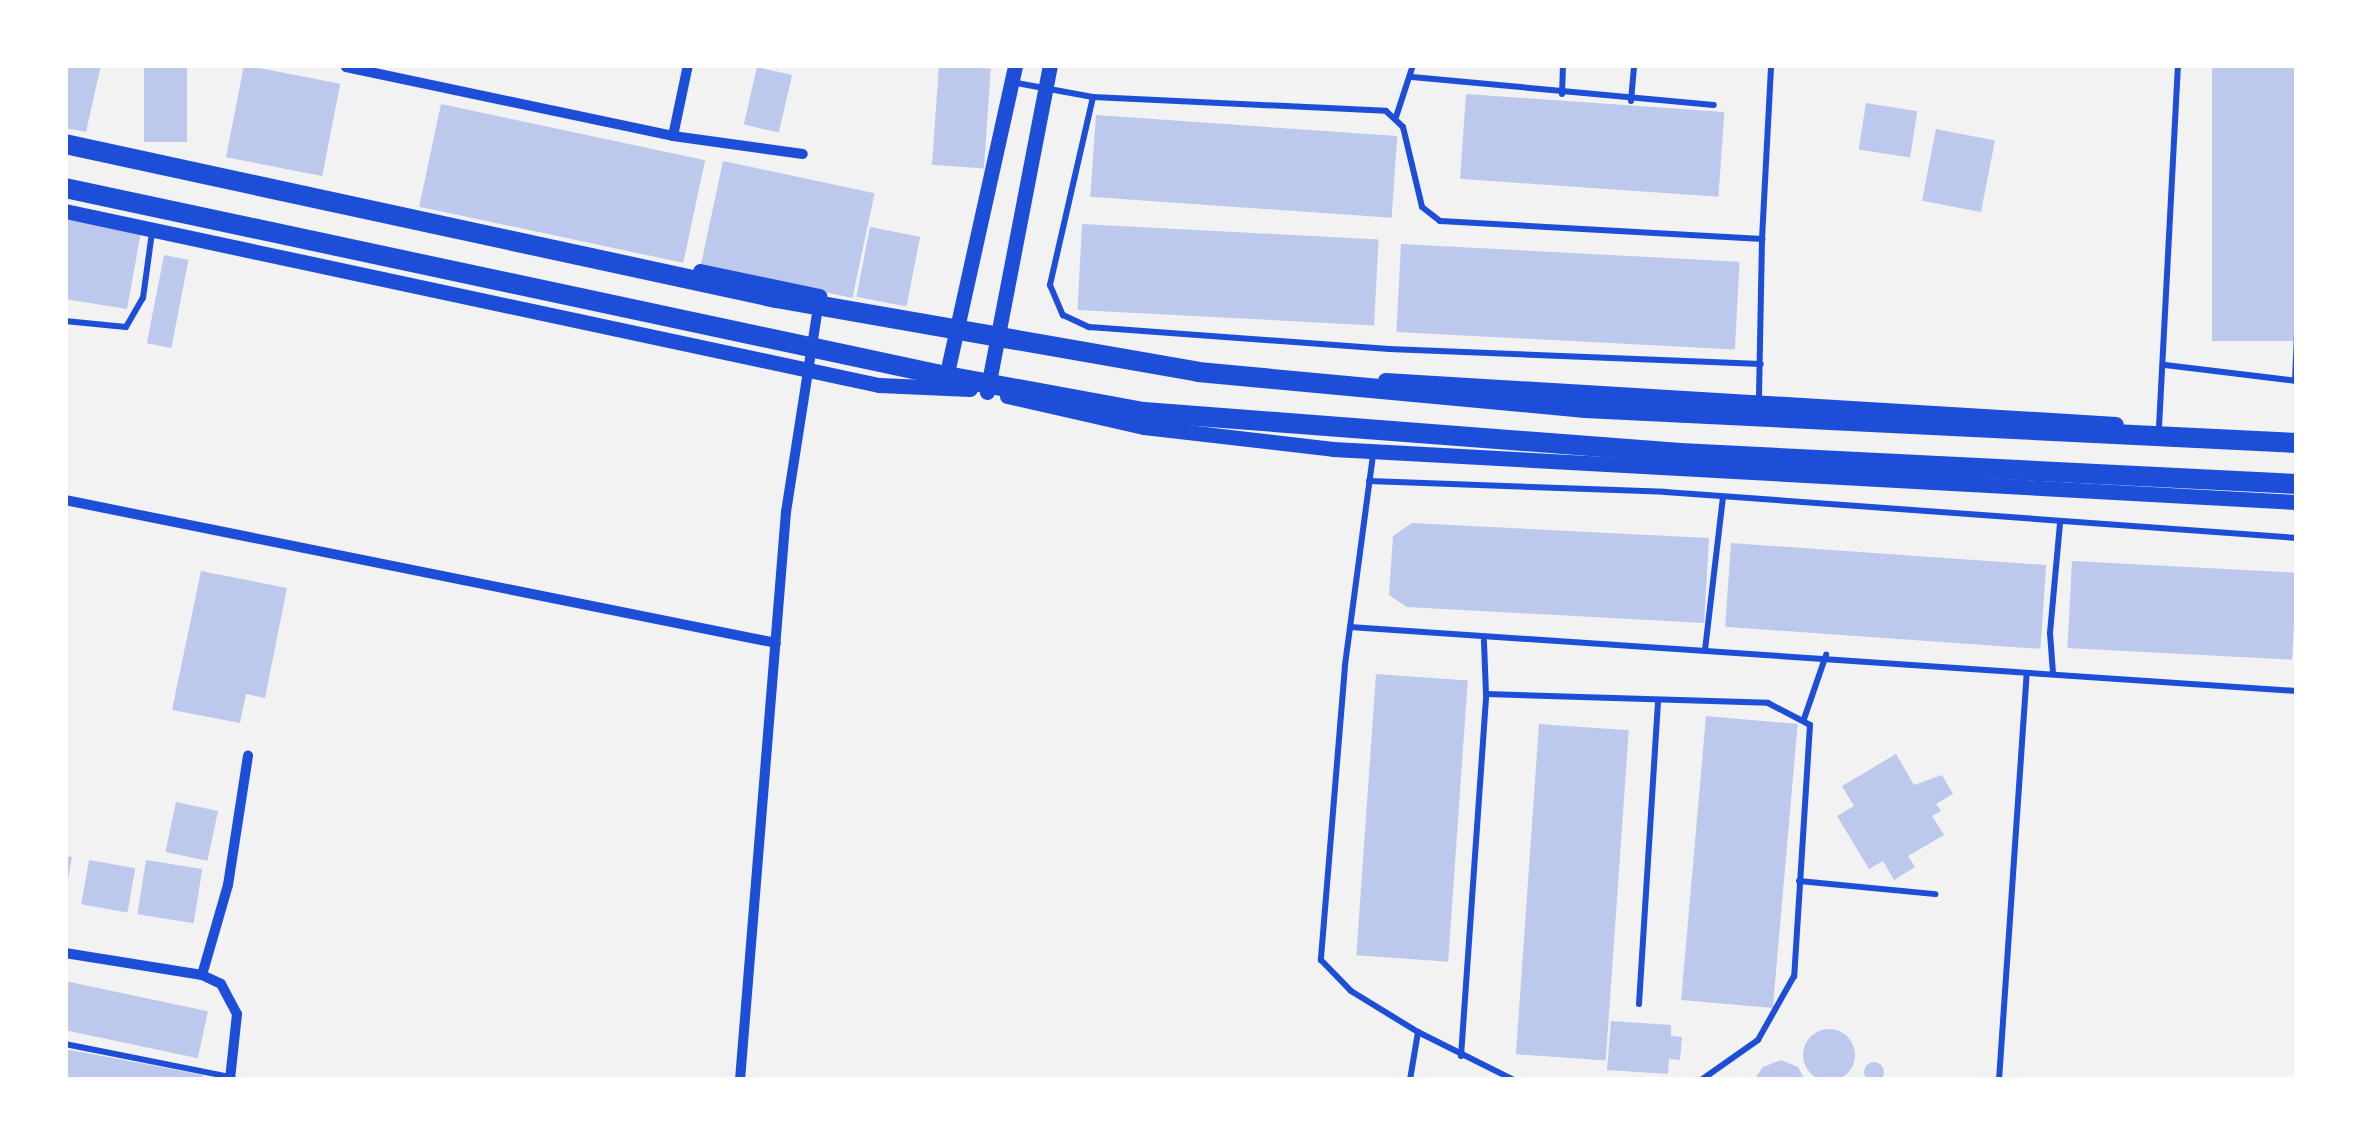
<!DOCTYPE html>
<style>
body{margin:0}
#map{position:relative;width:2362px;height:1145px;overflow:hidden;background:#f2f2f2;font-family:"DM Sans",sans-serif}
div>[style]{position:absolute}
[style*='--x']{left:calc(var(--x)*1px);top:calc(var(--y)*1px);width:calc(var(--w)*1px);rotate:calc(var(--a)*1deg)}
.building>*{inset:0;background:#bdc9ec;transform-origin:0 0}
.round{border-radius:50%}
.service>*{height:6px;margin:-3px;padding:0 3px;transform-origin:3px;border-radius:3px;background:#1d4ed8}
.minor>*{height:10px;margin:-5px;padding:0 5px;transform-origin:5px;border-radius:5px;background:#1d4ed8}
.tertiary>*{height:15px;margin:-7.5px;padding:0 7.5px;transform-origin:7.5px;border-radius:7.5px;background:#1d4ed8}
.primary>*{height:20px;margin:-10px;padding:0 10px;transform-origin:10px;border-radius:10px;background:#1d4ed8}
span{translate:-50% -50%;white-space:nowrap;text-align:center;line-height:1.15;-webkit-text-stroke:8px #fff;paint-order:stroke}
.frame{position:absolute;inset:0;border:68px solid #fff;pointer-events:none}
</style>
<div id="map">
<div class="building">
<div style="clip-path:polygon(65px 65px,101px 65px,86px 132px,65px 128px)"></div>
<div style="left:144px;top:65px;width:43px;height:77px"></div>
<div style="left:244px;top:65px;width:98px;height:94px;rotate:11deg"></div>
<div style="left:939px;top:65px;width:52px;height:100px;rotate:4deg"></div>
<div style="left:2212px;top:65px;width:85px;height:276px"></div>
<div style="left:757px;top:67px;width:36px;height:59px;rotate:13deg"></div>
<div style="left:1466px;top:94px;width:259px;height:85px;rotate:4deg"></div>
<div style="left:1866px;top:103px;width:52px;height:47px;rotate:9deg"></div>
<div style="left:441px;top:104px;width:270px;height:105px;rotate:12deg"></div>
<div style="left:1096px;top:115px;width:302px;height:82px;rotate:4deg"></div>
<div style="left:1936px;top:129px;width:60px;height:73px;rotate:11deg"></div>
<div style="left:723px;top:161px;width:155px;height:107px;rotate:12deg"></div>
<div style="clip-path:polygon(65px 219px,141px 232px,127px 309px,65px 299px)"></div>
<div style="left:1082px;top:224px;width:297px;height:86px;rotate:3deg"></div>
<div style="left:870px;top:227px;width:51px;height:71px;rotate:11deg"></div>
<div style="left:1401px;top:244px;width:339px;height:88px;rotate:3deg"></div>
<div style="left:164px;top:255px;width:25px;height:90px;rotate:11deg"></div>
<div style="clip-path:polygon(1412px 523px,1709px 538px,1704px 623px,1407px 607px,1389px 595px,1393px 536px)"></div>
<div style="left:1731px;top:543px;width:316px;height:84px;rotate:4deg"></div>
<div style="left:2072px;top:561px;width:225px;height:87px;rotate:3deg"></div>
<div style="clip-path:polygon(201px 571px,287px 588px,265px 698px,246px 694px,240px 723px,172px 710px)"></div>
<div style="left:1376px;top:674px;width:92px;height:282px;rotate:4deg"></div>
<div style="left:1706px;top:716px;width:92px;height:285px;rotate:5deg"></div>
<div style="left:1539px;top:724px;width:90px;height:331px;rotate:4deg"></div>
<div style="clip-path:polygon(1896px 754px,1914px 785px,1942px 775px,1953px 794px,1936px 804px,1941px 811px,1932px 816px,1944px 835px,1908px 856px,1915px 867px,1894px 880px,1883px 861px,1869px 869px,1837px 816px,1854px 806px,1842px 786px)"></div>
<div style="left:176px;top:802px;width:43px;height:51px;rotate:12deg"></div>
<div style="clip-path:polygon(65px 856px,72px 857px,67px 885px,65px 885px)"></div>
<div style="left:89px;top:860px;width:47px;height:45px;rotate:10deg"></div>
<div style="left:146px;top:860px;width:57px;height:55px;rotate:9deg"></div>
<div style="left:65px;top:981px;width:146px;height:48px;rotate:12deg"></div>
<div style="clip-path:polygon(1611px 1021px,1671px 1025px,1671px 1036px,1682px 1037px,1680px 1060px,1669px 1059px,1668px 1074px,1607px 1070px)"></div>
<div class="round" style="left:1803px;top:1029px;width:52px;height:52px"></div>
<div style="clip-path:polygon(65px 1049px,203px 1075px,203px 1080px,65px 1080px)"></div>
<div style="clip-path:polygon(1781px 1060px,1798px 1067px,1805px 1080px,1754px 1080px,1763px 1067px)"></div>
<div class="round" style="left:1864px;top:1062px;width:20px;height:20px"></div>
</div>
<div class="service">
<div style="--x:1412;--y:77;--w:303;--a:5.3"></div>
<div style="--x:1011;--y:82;--w:83;--a:10.4"></div>
<div style="--x:1093;--y:97;--w:293;--a:2.7"></div>
<div style="--x:1386;--y:111;--w:23;--a:43"></div>
<div style="--x:1403;--y:127;--w:82;--a:76.6"></div>
<div style="--x:1422;--y:207;--w:23;--a:38"></div>
<div style="--x:1440;--y:221;--w:323;--a:3.2"></div>
<div style="--x:1762;--y:239;--w:163;--a:91.1"></div>
<div style="--x:1562;--y:94;--w:29;--a:-88"></div>
<div style="--x:1093;--y:97;--w:193;--a:102.9"></div>
<div style="--x:1050;--y:285;--w:33;--a:67"></div>
<div style="--x:1063;--y:315;--w:29;--a:25"></div>
<div style="--x:1089;--y:327;--w:301;--a:4.2"></div>
<div style="--x:1389;--y:349;--w:372;--a:2.3"></div>
<div style="--x:1631;--y:101;--w:36;--a:-85"></div>
<div style="--x:1396;--y:117;--w:55;--a:-71.9"></div>
<div style="--x:1762;--y:239;--w:174;--a:-87"></div>
<div style="--x:65;--y:321;--w:61;--a:5.6"></div>
<div style="--x:126;--y:327;--w:34;--a:-60"></div>
<div style="--x:143;--y:298;--w:67;--a:-82.2"></div>
<div style="--x:2165;--y:365;--w:133;--a:6.9"></div>
<div style="--x:2295;--y:381;--w:47;--a:-87.6"></div>
<div style="--x:2159;--y:427;--w:362;--a:-87"></div>
<div style="--x:1373;--y:455;--w:213;--a:97.6"></div>
<div style="--x:1345;--y:666;--w:295;--a:94.7"></div>
<div style="--x:1321;--y:960;--w:43;--a:45.9"></div>
<div style="--x:1351;--y:991;--w:79;--a:31.5"></div>
<div style="--x:1418;--y:1032;--w:49;--a:99.5"></div>
<div style="--x:1369;--y:481;--w:296;--a:2.1"></div>
<div style="--x:1665;--y:492;--w:634;--a:4.16"></div>
<div style="--x:1350;--y:627;--w:949;--a:3.87"></div>
<div style="--x:1705;--y:650;--w:154;--a:-83.3"></div>
<div style="--x:2053;--y:673;--w:40;--a:-94.3"></div>
<div style="--x:2050;--y:633;--w:110;--a:-84.8"></div>
<div style="--x:1486;--y:694;--w:282;--a:1.8"></div>
<div style="--x:1768;--y:703;--w:47;--a:27.6"></div>
<div style="--x:1810;--y:725;--w:252;--a:93.6"></div>
<div style="--x:1794;--y:976;--w:73;--a:119.4"></div>
<div style="--x:1758;--y:1040;--w:70;--a:144.9"></div>
<div style="--x:1804;--y:719;--w:68;--a:-71"></div>
<div style="--x:1799;--y:881;--w:137;--a:5.5"></div>
<div style="--x:1639;--y:1004;--w:304;--a:-86.4"></div>
<div style="--x:1418;--y:1032;--w:107;--a:26.6"></div>
<div style="--x:65;--y:1044;--w:168;--a:11.3"></div>
<div style="--x:1461;--y:1056;--w:363;--a:-86"></div>
<div style="--x:1486;--y:694;--w:53;--a:-92.2"></div>
<div style="--x:1999;--y:1080;--w:407;--a:-86.1"></div>
</div>
<div class="minor">
<div style="--x:346;--y:67;--w:334;--a:11.9"></div>
<div style="--x:673;--y:136;--w:131;--a:7.9"></div>
<div style="--x:673;--y:136;--w:73;--a:-78.1"></div>
<div style="--x:65;--y:500;--w:725;--a:11.37"></div>
<div style="--x:65;--y:953;--w:139;--a:9.1"></div>
<div style="--x:202;--y:975;--w:21;--a:25"></div>
<div style="--x:221;--y:984;--w:34;--a:62"></div>
<div style="--x:237;--y:1014;--w:66;--a:96.1"></div>
<div style="--x:202;--y:975;--w:94;--a:-73.9"></div>
<div style="--x:228;--y:885;--w:131;--a:-81.2"></div>
<div style="--x:740;--y:1080;--w:570;--a:-85.37"></div>
<div style="--x:786;--y:512;--w:213;--a:-81.1"></div>
</div>
<div class="tertiary">
<div style="--x:65;--y:211;--w:832;--a:12.07"></div>
<div style="--x:879;--y:385;--w:91;--a:2.5"></div>
<div style="--x:700;--y:271;--w:122;--a:11.9"></div>
<div style="--x:1385;--y:380;--w:732;--a:3.44"></div>
<div style="--x:945;--y:382;--w:325;--a:-77.5"></div>
<div style="--x:987;--y:392;--w:333;--a:-79.1"></div>
<div style="--x:1007;--y:396;--w:140;--a:12.8"></div>
<div style="--x:1144;--y:427;--w:190;--a:6.6"></div>
<div style="--x:1333;--y:449;--w:965;--a:3.15"></div>
</div>
<div class="primary">
<div style="--x:65;--y:144;--w:727;--a:12.22"></div>
<div style="--x:776;--y:298;--w:428;--a:9.9"></div>
<div style="--x:1198;--y:372;--w:389;--a:5.3"></div>
<div style="--x:1585;--y:408;--w:713;--a:2.81"></div>
<div style="--x:65;--y:188;--w:891;--a:12.05"></div>
<div style="--x:936;--y:374;--w:211;--a:10.4"></div>
<div style="--x:1144;--y:412;--w:538;--a:4.37"></div>
<div style="--x:1680;--y:453;--w:618;--a:2.88"></div>
</div>
<div class="frame"></div>
</div>
